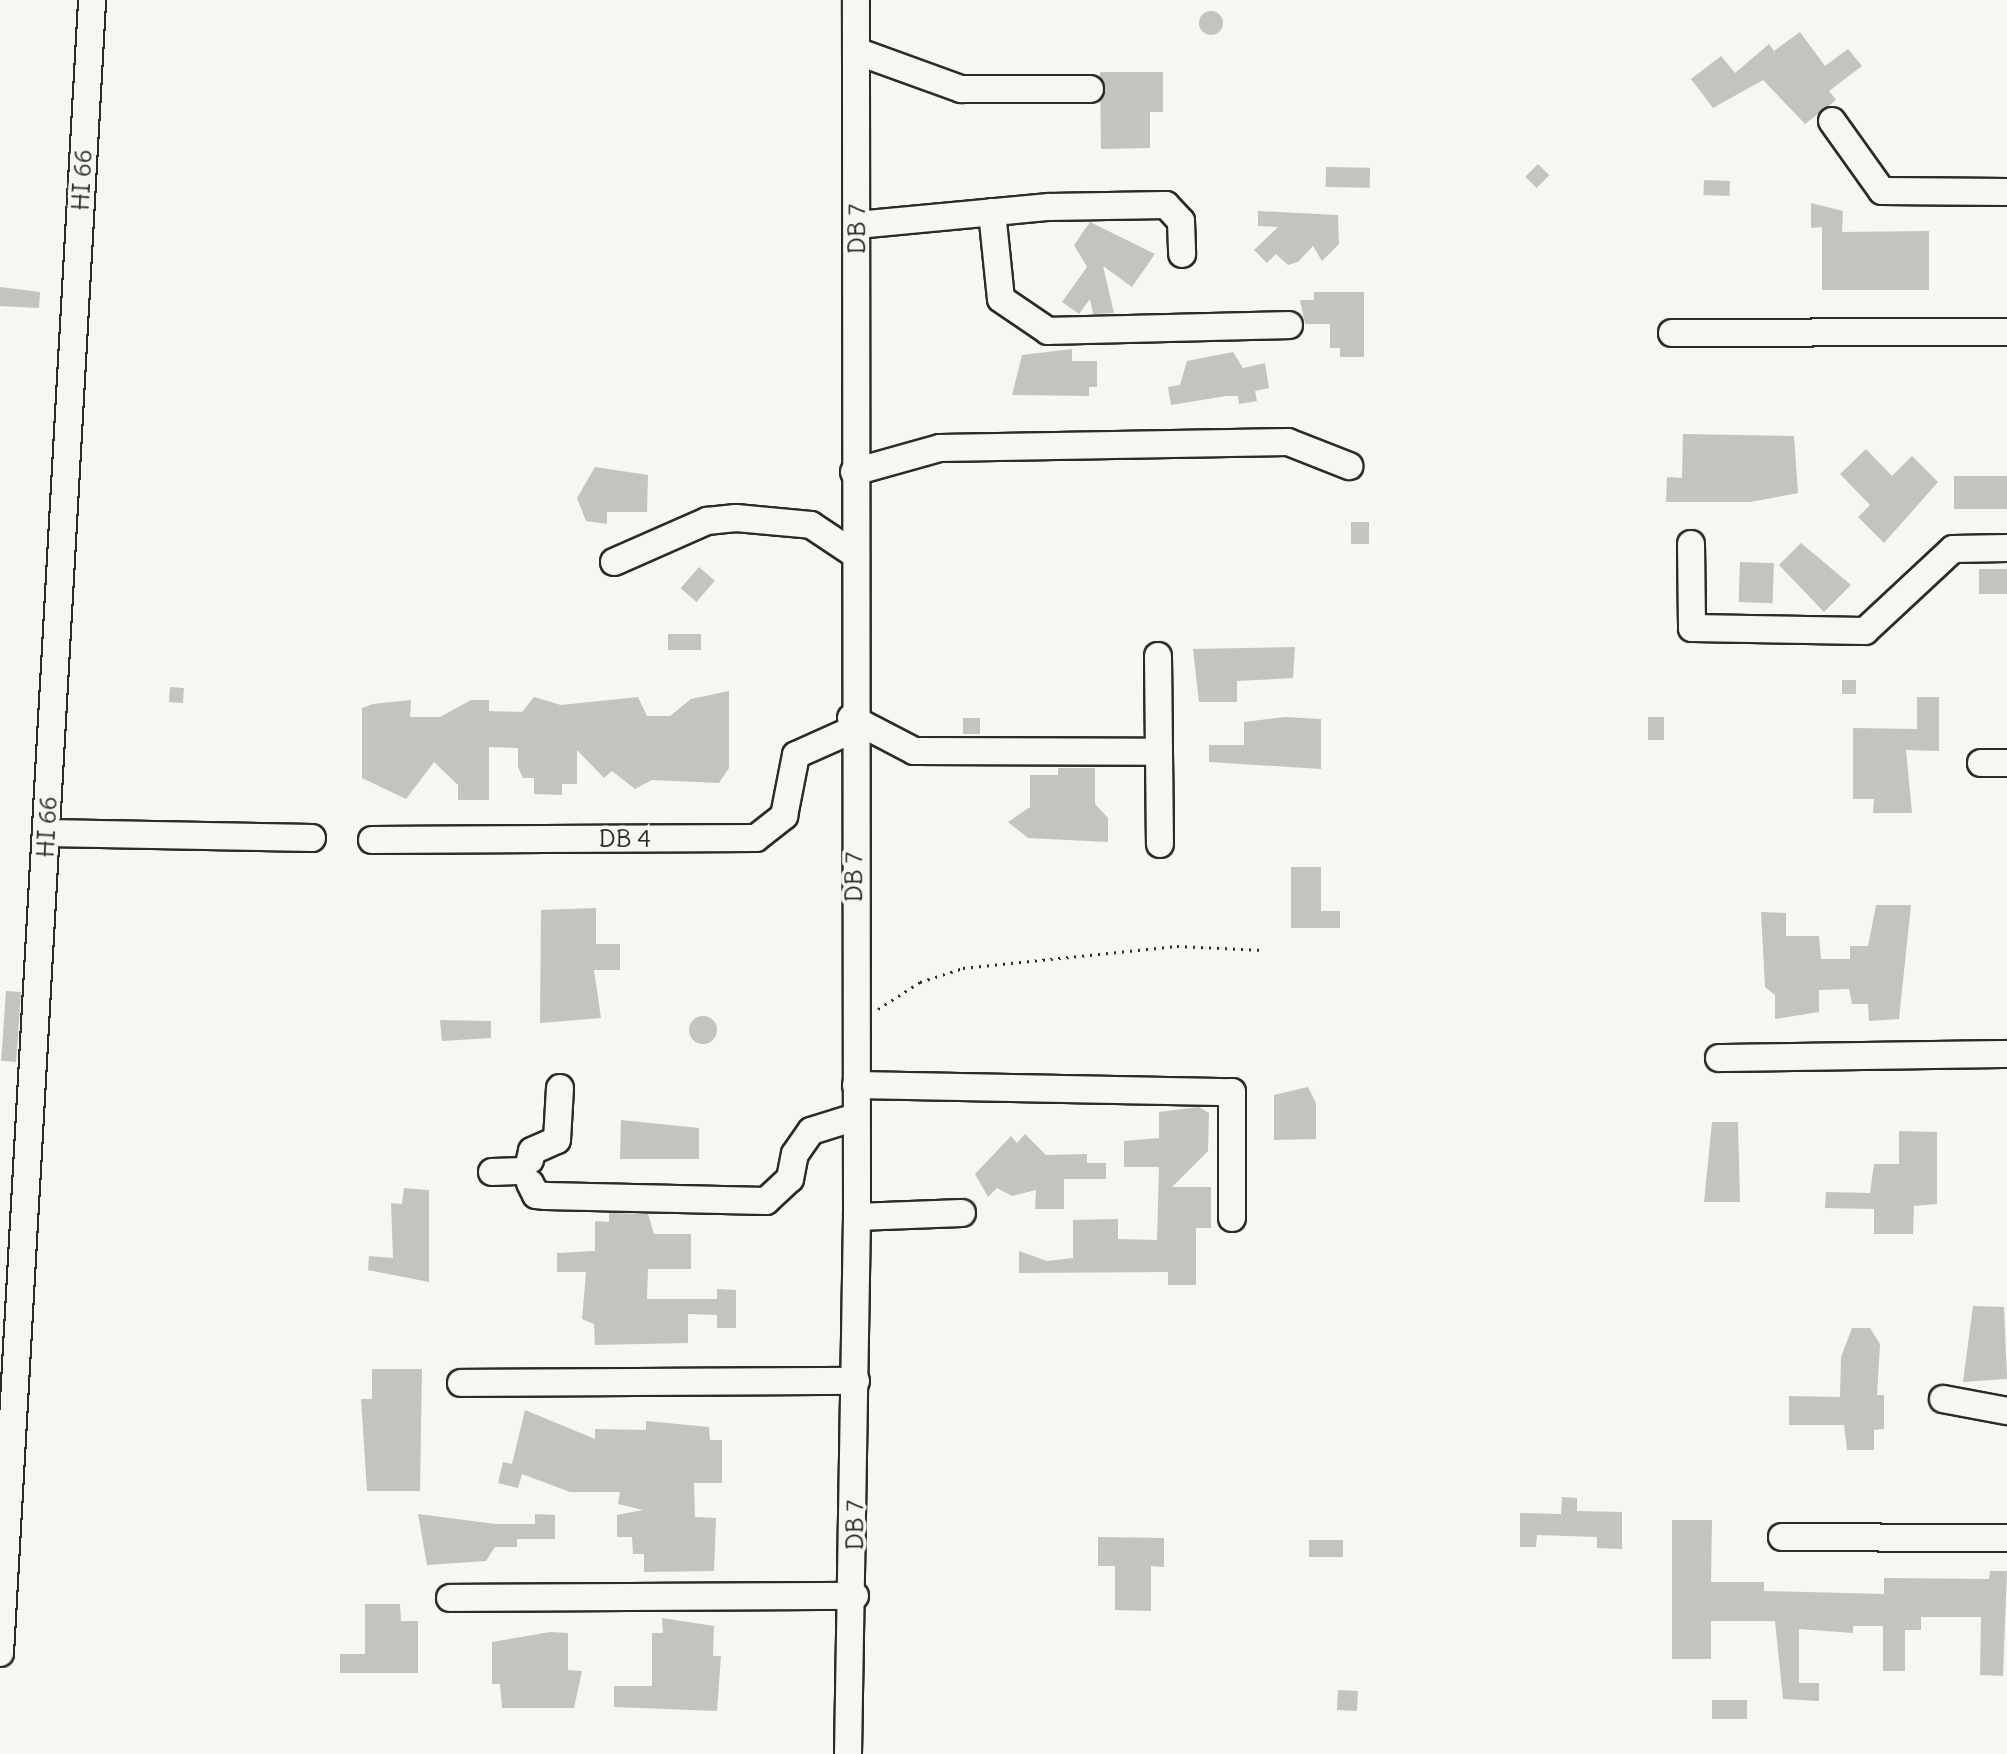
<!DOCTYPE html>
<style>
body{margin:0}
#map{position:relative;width:2007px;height:1754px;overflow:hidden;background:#f6f6f2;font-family:Delius,sans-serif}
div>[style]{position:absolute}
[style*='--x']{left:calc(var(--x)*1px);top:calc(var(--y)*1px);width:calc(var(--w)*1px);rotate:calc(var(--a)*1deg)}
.building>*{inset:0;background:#c3c3c0;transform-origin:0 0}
.round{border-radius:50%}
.path>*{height:3px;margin-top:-1.5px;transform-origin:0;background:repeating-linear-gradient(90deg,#2b2b2b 0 2px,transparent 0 8px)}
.roads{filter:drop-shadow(2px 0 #2b2b2b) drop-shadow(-2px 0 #2b2b2b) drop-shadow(0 2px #2b2b2b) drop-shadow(0 -2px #2b2b2b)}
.minor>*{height:26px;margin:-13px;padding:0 13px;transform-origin:13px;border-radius:13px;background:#f6f6f2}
span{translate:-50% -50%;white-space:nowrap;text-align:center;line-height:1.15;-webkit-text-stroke:7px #f6f6f2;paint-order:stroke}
.street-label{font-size:24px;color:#2b2b2b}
</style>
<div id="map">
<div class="building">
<div class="round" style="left:1199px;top:11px;width:24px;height:24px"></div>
<div style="clip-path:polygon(1800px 32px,1825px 66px,1848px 49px,1862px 66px,1829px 91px,1836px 100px,1805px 124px,1763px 80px,1713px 108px,1691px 79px,1721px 56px,1735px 73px,1769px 44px,1774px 51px)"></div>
<div style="clip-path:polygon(1100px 72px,1163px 72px,1163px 112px,1150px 112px,1150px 148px,1101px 149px)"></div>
<div style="left:1538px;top:164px;width:16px;height:18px;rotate:45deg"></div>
<div style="left:1326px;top:167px;width:44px;height:20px;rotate:1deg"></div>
<div style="left:1704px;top:180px;width:26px;height:15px;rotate:2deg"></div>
<div style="clip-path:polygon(1811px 203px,1843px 211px,1842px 232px,1929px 231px,1929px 290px,1822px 290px,1822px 227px,1811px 228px)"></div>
<div style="clip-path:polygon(1258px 211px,1338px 215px,1339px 244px,1322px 261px,1313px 246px,1298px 262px,1288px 265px,1276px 254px,1267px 263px,1254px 250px,1278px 227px,1258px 226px)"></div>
<div style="clip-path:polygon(1090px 222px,1155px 254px,1132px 287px,1103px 266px,1114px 313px,1093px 314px,1090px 299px,1079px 314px,1062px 302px,1087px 267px,1074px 245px)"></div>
<div style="clip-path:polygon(0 287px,40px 292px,39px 308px,0 306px)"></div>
<div style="clip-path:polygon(1314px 292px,1364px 292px,1364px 357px,1340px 357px,1340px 348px,1330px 348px,1330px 324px,1305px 324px,1300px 300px,1314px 300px)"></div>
<div style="clip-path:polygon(1072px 349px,1072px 361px,1097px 361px,1097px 387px,1089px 387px,1089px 396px,1012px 395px,1022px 355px)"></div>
<div style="clip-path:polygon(1233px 352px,1243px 368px,1265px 363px,1269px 388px,1255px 391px,1257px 401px,1239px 404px,1238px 396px,1226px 396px,1171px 405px,1168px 387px,1180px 385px,1187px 361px)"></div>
<div style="clip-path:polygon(1683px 434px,1794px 436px,1798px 493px,1750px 502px,1666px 502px,1667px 477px,1682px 478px)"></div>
<div style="clip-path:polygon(1866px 449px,1892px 476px,1912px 456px,1938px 482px,1884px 543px,1858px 517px,1870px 505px,1840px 474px)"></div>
<div style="clip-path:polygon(595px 467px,648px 475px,647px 512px,607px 512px,607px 524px,586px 521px,577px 498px)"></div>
<div style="left:1954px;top:476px;width:53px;height:33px"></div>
<div style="left:1351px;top:522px;width:18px;height:22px"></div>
<div style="clip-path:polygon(1801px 543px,1851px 585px,1824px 612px,1779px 565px)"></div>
<div style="left:1740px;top:562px;width:34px;height:40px;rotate:2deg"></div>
<div style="left:699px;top:567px;width:21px;height:28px;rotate:41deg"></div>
<div style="left:1979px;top:569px;width:28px;height:25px"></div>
<div style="left:668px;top:634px;width:33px;height:16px"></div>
<div style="clip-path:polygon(1295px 647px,1293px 678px,1237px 681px,1237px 702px,1199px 702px,1193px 649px)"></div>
<div style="left:1842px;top:680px;width:14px;height:14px"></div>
<div style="left:170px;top:687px;width:14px;height:15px;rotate:4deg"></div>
<div style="clip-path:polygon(729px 691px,729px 768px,719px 783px,652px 780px,635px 789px,612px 771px,604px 778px,577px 750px,577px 784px,562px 784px,562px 795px,534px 794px,534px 778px,523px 778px,518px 767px,518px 748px,489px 747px,489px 800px,458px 800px,458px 785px,434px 762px,406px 799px,362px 778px,362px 708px,373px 704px,411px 700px,410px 717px,440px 717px,471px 700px,489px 700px,489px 711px,522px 712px,534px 697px,561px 705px,638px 697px,647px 716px,670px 716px,691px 699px)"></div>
<div style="clip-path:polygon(1917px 697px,1939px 697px,1939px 751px,1906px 750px,1912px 813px,1873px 813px,1874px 799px,1853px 799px,1853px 728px,1917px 729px)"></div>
<div style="clip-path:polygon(1285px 717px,1321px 719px,1321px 769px,1209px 762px,1209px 745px,1244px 745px,1244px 722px)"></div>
<div style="left:1648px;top:717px;width:16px;height:23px"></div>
<div style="left:963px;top:718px;width:17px;height:16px"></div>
<div style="clip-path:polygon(1058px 768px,1095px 768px,1095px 804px,1108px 818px,1108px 842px,1028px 838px,1008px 822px,1030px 807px,1030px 775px,1058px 775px)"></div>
<div style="clip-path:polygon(1291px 867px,1321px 867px,1321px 911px,1340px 911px,1340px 928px,1291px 928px)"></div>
<div style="clip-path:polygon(1876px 905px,1911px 905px,1899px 1019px,1869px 1021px,1868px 1004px,1852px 1004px,1849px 989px,1819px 990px,1819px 1012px,1775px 1019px,1775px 995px,1765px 987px,1761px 912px,1786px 913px,1786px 936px,1819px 936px,1821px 959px,1850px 959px,1850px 946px,1868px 946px)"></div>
<div style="clip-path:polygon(596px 908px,596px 944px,620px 944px,620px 970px,594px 970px,601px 1018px,540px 1023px,541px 910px)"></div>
<div style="left:6px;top:991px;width:15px;height:70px;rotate:4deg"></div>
<div class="round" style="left:689px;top:1016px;width:28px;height:28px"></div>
<div style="clip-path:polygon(440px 1020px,491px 1021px,491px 1038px,442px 1041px)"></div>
<div style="clip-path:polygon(1308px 1087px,1316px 1103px,1316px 1139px,1274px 1140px,1274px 1095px)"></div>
<div style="clip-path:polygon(1199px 1107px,1209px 1113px,1208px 1151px,1172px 1187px,1211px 1187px,1211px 1228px,1196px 1228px,1196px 1285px,1168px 1285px,1168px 1272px,1019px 1273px,1019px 1251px,1047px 1261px,1073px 1258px,1073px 1220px,1118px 1219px,1118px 1239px,1157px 1240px,1159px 1167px,1124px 1167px,1124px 1141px,1159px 1138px,1159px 1112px)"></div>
<div style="clip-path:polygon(621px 1120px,699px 1128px,699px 1159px,620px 1159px)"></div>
<div style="clip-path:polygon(1712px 1122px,1738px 1122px,1740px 1202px,1704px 1202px)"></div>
<div style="clip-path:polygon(1899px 1131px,1937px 1132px,1937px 1204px,1914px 1206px,1913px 1234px,1874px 1234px,1874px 1209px,1825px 1208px,1826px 1192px,1870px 1193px,1874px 1164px,1899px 1164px)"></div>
<div style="clip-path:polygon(1025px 1134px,1046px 1155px,1087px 1154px,1087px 1163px,1106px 1163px,1106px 1179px,1064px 1179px,1064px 1209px,1035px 1209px,1036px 1190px,1012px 1196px,997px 1188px,988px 1197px,975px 1174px,1011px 1136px,1017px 1143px)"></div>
<div style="clip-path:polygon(404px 1188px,429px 1190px,429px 1282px,368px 1270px,369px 1256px,393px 1258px,391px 1203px,402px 1204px)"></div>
<div style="clip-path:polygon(609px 1213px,648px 1214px,654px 1234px,691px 1234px,691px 1269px,648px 1269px,647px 1299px,717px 1299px,717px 1289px,736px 1290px,736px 1328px,717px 1328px,717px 1315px,688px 1314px,688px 1343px,595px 1345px,594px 1324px,582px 1319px,586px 1272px,557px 1272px,557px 1253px,595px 1251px,595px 1221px,609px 1222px)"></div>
<div style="clip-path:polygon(1973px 1306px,2004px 1307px,2007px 1379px,1963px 1382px)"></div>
<div style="clip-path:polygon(1852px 1328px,1870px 1328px,1880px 1344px,1877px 1395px,1884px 1395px,1884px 1429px,1874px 1430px,1874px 1450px,1847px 1450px,1844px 1425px,1789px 1425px,1789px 1396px,1840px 1397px,1841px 1357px)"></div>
<div style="clip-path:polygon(372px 1369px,422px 1369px,420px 1491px,367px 1491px,361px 1399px,372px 1399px)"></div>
<div style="clip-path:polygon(525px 1410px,595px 1439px,595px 1429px,646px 1430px,646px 1421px,709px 1427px,710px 1440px,722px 1440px,722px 1483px,694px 1483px,695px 1517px,716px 1518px,714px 1571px,644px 1572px,644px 1554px,633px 1554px,632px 1537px,617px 1537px,617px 1515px,643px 1510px,618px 1504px,620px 1492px,570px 1492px,522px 1474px,518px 1488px,498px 1483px,503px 1462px,512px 1464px)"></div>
<div style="clip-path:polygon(1562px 1497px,1577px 1498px,1577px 1511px,1622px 1512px,1622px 1549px,1597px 1548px,1597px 1537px,1537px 1535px,1536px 1547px,1520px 1547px,1520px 1513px,1561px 1514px)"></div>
<div style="clip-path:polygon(418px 1514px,496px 1524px,535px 1524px,535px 1514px,555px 1515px,555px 1539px,517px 1539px,517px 1547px,495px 1547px,486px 1561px,427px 1565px)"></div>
<div style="clip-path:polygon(1672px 1520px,1712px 1520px,1711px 1582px,1764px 1582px,1764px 1591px,1884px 1594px,1884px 1578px,1989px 1579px,1990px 1571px,2007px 1571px,2003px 1676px,1980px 1675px,1981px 1617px,1921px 1617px,1921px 1630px,1905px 1630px,1905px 1671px,1883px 1671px,1883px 1626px,1853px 1626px,1853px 1633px,1799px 1629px,1799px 1683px,1819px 1683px,1819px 1701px,1783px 1699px,1775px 1621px,1711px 1621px,1711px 1659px,1672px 1659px)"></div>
<div style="clip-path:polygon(1098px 1537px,1164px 1538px,1164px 1567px,1151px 1566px,1151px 1611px,1115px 1610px,1115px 1566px,1098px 1566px)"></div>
<div style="left:1343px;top:1540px;width:17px;height:34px;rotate:90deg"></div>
<div style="clip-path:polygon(365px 1604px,400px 1604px,401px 1621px,418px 1621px,418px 1673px,340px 1673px,340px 1654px,365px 1654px)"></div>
<div style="clip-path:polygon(662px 1618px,714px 1626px,713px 1656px,721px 1656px,717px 1711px,614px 1707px,614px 1686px,652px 1686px,652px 1633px,663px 1633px)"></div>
<div style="clip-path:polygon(550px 1632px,568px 1633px,568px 1670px,582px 1671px,574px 1708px,502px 1708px,500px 1684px,492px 1684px,492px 1642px)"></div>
<div style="left:1338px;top:1690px;width:20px;height:20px;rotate:3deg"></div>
<div style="left:1712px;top:1700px;width:35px;height:19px"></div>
</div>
<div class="path">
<div style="--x:878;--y:1009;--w:50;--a:-32.7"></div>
<div style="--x:920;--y:982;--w:45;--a:-18"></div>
<div style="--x:963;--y:968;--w:215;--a:-5.9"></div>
<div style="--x:1177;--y:946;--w:86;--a:2.7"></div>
</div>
<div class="roads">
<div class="minor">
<div style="--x:856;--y:51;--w:112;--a:19.9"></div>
<div style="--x:961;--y:89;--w:129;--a:0"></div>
<div style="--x:1832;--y:121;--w:86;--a:54.5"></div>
<div style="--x:1882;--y:191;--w:125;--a:0.5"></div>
<div style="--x:992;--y:212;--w:87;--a:84.1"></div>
<div style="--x:1001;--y:299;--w:57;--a:34.2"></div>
<div style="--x:1048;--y:331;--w:241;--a:-1.4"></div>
<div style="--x:857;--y:225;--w:193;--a:-5.4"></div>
<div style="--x:1049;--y:207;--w:117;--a:-1"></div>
<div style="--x:1166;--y:205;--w:22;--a:47"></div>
<div style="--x:1181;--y:221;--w:33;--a:88"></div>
<div style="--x:1672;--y:333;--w:335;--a:-0.2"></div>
<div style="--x:854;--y:472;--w:89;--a:-15.6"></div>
<div style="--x:940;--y:448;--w:348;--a:-1"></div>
<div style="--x:1288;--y:442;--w:66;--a:21.5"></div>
<div style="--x:1691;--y:544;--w:84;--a:89.3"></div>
<div style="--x:1692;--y:628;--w:173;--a:1"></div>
<div style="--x:1865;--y:631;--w:120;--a:-43"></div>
<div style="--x:1953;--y:549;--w:54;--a:-1.1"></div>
<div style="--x:614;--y:562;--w:102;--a:-23.8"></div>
<div style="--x:707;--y:521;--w:29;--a:-6"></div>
<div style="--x:736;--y:518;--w:75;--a:5.3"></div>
<div style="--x:811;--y:525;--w:50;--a:33.7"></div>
<div style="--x:1158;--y:656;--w:188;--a:89.4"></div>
<div style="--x:851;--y:718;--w:71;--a:27.6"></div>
<div style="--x:914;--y:751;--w:245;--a:0.2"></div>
<div style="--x:1981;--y:763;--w:26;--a:0"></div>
<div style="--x:47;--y:833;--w:265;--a:1.1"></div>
<div style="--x:372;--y:840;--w:384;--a:-0.3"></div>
<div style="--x:756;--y:838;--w:36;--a:-38"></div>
<div style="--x:784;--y:816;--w:62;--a:-78.9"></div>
<div style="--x:796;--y:755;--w:61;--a:-24.1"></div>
<div style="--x:1719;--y:1058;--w:288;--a:-0.8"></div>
<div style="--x:856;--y:1085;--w:376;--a:1.1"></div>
<div style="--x:1232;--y:1092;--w:126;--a:90"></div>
<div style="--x:530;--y:1160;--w:9;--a:-77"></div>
<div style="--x:532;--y:1151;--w:27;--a:-24"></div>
<div style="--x:557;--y:1140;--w:52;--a:-86.7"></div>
<div style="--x:492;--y:1172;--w:25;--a:-2"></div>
<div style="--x:530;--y:1183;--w:13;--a:63"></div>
<div style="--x:536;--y:1195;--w:10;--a:6"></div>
<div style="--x:546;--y:1196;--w:220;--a:1.3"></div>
<div style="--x:766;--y:1201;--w:33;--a:-43"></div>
<div style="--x:790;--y:1179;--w:25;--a:-79"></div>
<div style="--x:795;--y:1154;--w:28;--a:-55"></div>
<div style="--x:811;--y:1131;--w:47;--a:-17.3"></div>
<div style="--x:857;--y:1217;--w:105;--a:-2.2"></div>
<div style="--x:461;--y:1383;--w:395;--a:-0.3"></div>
<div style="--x:1943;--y:1399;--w:65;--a:10.6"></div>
<div style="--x:1782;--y:1537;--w:225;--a:0.3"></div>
<div style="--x:450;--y:1598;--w:405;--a:-0.3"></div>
<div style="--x:0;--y:1653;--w:1656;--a:-86.81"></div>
<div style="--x:848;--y:1754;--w:537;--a:-89.04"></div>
<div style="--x:857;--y:1217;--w:1217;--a:-90.05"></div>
</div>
</div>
<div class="street-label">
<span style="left:82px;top:180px;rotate:-87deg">HI 66</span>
<span style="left:857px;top:229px;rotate:-90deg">DB 7</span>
<span style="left:47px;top:827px;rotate:-87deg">HI 66</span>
<span style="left:625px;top:839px">DB 4</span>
<span style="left:854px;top:877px;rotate:-90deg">DB 7</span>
<span style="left:855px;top:1525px;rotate:-90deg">DB 7</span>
</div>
</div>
